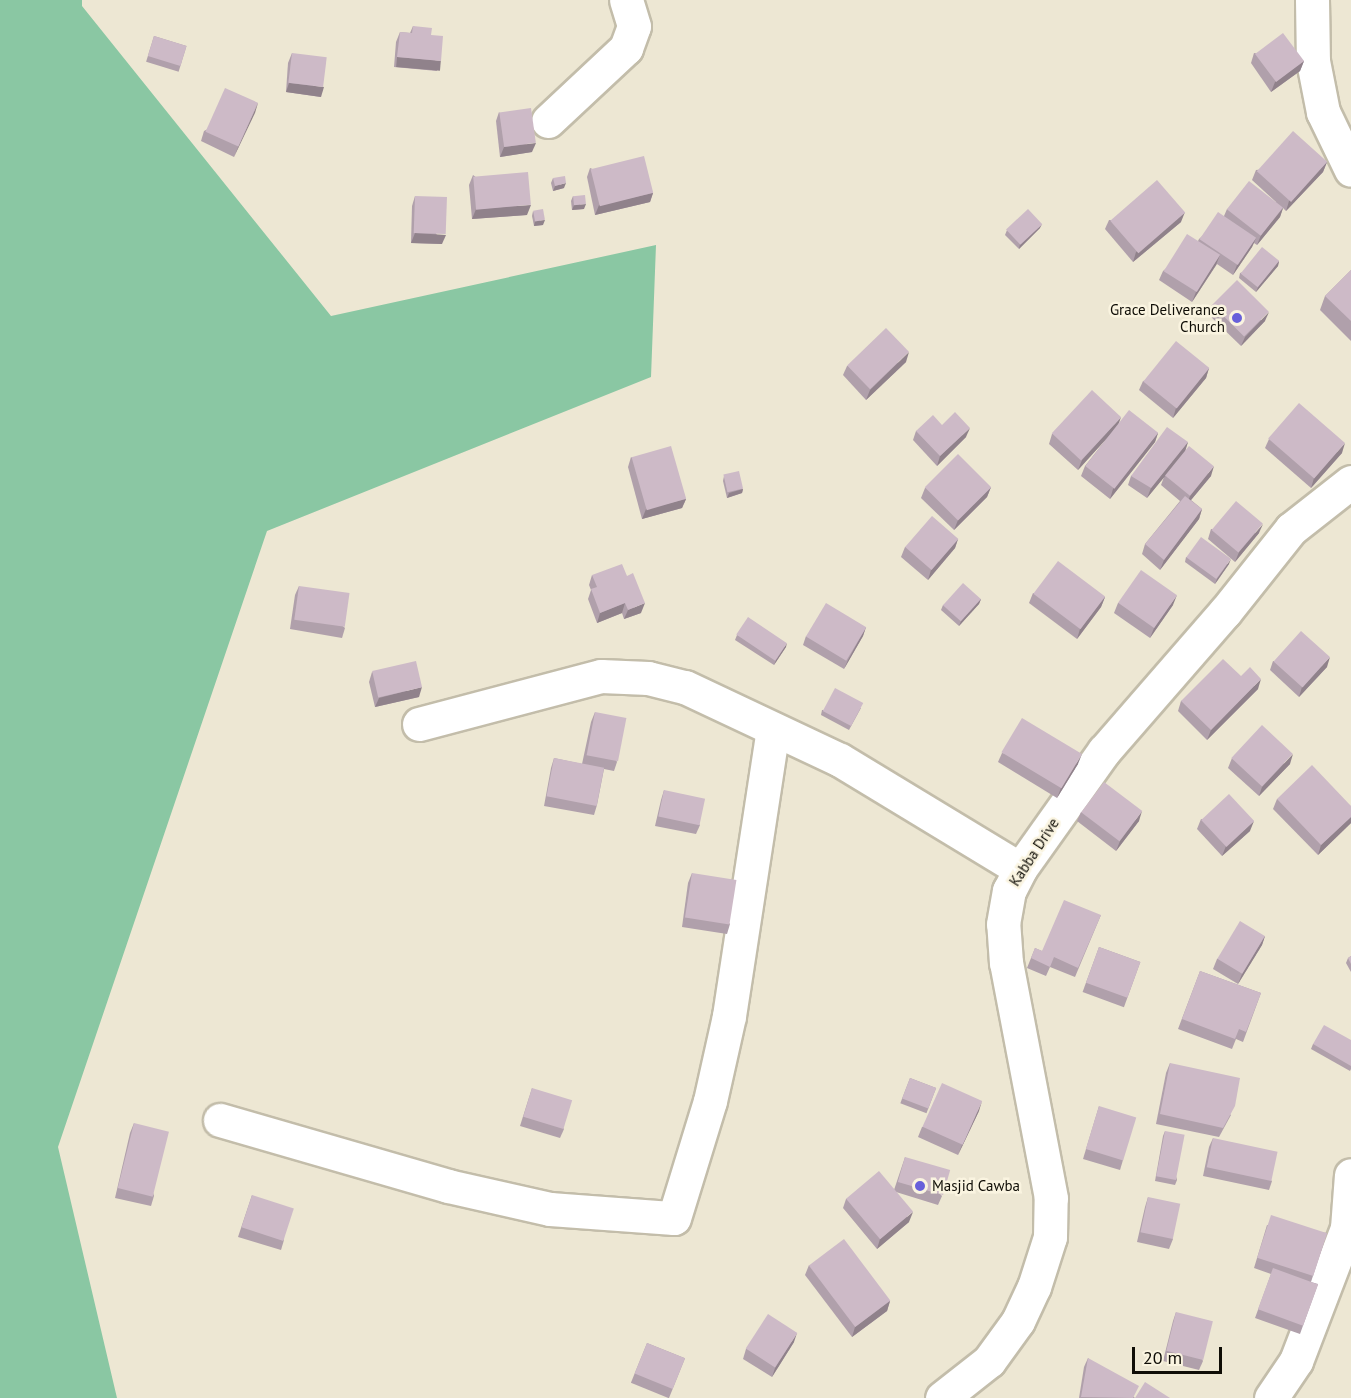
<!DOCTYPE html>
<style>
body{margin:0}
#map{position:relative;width:1351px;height:1398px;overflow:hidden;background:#ede7d3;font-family:"PT Sans",sans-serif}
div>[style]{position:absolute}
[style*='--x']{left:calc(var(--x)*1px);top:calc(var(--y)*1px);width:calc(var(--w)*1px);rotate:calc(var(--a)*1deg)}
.green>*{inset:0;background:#8ac7a3}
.roads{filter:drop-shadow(2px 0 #c3bdaa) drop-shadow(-2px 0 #c3bdaa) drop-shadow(0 2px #c3bdaa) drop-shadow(0 -2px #c3bdaa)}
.minor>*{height:33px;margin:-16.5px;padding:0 16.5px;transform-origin:16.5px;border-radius:16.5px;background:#fff}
.wall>*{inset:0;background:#b0a0ab;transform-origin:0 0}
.shaded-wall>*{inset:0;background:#90828b;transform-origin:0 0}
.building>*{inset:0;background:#cdbac7;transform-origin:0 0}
.dots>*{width:16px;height:16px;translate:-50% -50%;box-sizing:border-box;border:3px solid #faf4e0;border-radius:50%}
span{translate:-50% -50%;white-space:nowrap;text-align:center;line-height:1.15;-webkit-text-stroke:5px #faf4e0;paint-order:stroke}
.poi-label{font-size:15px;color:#0f0d06}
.right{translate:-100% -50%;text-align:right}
.left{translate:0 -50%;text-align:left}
.street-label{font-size:15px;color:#0f0d06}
.scale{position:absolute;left:1132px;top:1347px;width:90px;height:27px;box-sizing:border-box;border:3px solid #0f0d06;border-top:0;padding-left:8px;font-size:18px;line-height:21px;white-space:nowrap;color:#0f0d06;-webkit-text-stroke:4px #faf4e0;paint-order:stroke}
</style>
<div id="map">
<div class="green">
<div style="clip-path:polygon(0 0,82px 0,82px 6px,331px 316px,656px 245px,651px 377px,267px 531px,58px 1147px,117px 1398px,0 1398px)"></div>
</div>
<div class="roads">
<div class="minor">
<div style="--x:1312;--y:0;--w:61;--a:89.1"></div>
<div style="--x:1313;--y:61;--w:52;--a:78.9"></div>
<div style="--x:1323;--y:112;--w:64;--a:64.2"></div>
<div style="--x:548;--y:121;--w:107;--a:-43.1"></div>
<div style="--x:626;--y:48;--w:23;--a:-70"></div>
<div style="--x:634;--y:26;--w:27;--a:-107"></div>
<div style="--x:419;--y:724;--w:188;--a:-14.8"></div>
<div style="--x:601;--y:676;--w:47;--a:2.4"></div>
<div style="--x:648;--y:678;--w:38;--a:14"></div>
<div style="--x:685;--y:687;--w:171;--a:25.2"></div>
<div style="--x:840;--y:760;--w:210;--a:31.2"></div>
<div style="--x:220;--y:1120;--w:237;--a:16.1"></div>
<div style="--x:448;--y:1186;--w:105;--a:12.7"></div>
<div style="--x:550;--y:1209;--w:124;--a:4.2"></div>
<div style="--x:674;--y:1218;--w:122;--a:-72.9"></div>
<div style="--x:710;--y:1101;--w:87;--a:-77.4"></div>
<div style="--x:729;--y:1016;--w:289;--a:-81.3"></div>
<div style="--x:942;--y:1398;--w:60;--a:-38.2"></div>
<div style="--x:989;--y:1361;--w:49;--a:-54.1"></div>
<div style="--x:1018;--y:1321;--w:38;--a:-65"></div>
<div style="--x:1034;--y:1287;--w:52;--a:-72.3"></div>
<div style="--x:1050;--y:1237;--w:39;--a:-89"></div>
<div style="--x:1051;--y:1198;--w:239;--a:-100.8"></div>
<div style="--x:1006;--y:963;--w:39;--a:-94"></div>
<div style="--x:1003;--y:924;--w:34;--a:-80"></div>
<div style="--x:1009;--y:891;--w:25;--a:-63"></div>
<div style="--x:1020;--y:869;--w:145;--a:-54.6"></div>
<div style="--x:1104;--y:751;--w:184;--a:-49"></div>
<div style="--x:1225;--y:612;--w:106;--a:-51.5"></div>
<div style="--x:1291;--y:529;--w:76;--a:-38.1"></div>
<div style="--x:1271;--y:1398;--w:45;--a:-56"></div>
<div style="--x:1296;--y:1361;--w:142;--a:-69"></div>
<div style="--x:1347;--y:1228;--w:53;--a:-85.7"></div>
</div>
</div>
<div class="wall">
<div style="clip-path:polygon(413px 26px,431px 35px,437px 71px,394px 67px,396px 42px,400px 32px,410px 33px)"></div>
<div style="left:154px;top:36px;width:34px;height:27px;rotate:17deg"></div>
<div style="clip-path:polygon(292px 53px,321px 97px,286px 92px,288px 63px)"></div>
<div style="clip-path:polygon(1254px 53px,1304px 61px,1300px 71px,1271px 92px,1251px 63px)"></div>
<div style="clip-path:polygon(258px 103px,234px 157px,201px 141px,204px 131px)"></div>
<div style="clip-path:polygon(499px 112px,532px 152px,500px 157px,496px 121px)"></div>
<div style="clip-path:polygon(1327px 162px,1323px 172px,1286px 211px,1283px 208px,1280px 217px,1257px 245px,1254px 243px,1252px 247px,1233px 275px,1217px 264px,1192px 302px,1159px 280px,1163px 271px,1198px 241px,1199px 239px,1224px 216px,1227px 209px,1276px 202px,1252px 180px,1256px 170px)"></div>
<div style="clip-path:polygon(590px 168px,653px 193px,650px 202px,595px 215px,587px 177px)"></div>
<div style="clip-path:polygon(473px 175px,527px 215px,472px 219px,469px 185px)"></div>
<div style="clip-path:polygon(553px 178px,564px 188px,553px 191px,551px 183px)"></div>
<div style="clip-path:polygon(415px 196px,442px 244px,411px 243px,412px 206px)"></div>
<div style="clip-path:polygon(573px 196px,584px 209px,572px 210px,571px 201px)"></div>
<div style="clip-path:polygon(533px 211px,543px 225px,534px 226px,532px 216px)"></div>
<div style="clip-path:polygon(1109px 220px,1181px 222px,1133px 262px,1105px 229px)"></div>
<div style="clip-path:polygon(1040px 228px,1019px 249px,1005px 235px,1007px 230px)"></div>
<div style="clip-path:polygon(1279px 261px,1278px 266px,1256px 292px,1239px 278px,1240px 273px)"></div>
<div style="clip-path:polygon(1351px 270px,1351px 341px,1320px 310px,1325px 296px)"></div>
<div style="clip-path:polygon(1212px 305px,1265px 321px,1241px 346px,1209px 315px)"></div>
<div style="clip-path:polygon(906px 362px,866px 400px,843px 375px,847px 366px)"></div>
<div style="clip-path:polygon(1209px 368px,1206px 378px,1173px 418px,1139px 390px,1143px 381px)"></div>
<div style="clip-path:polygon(1119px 424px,1158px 433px,1155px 442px,1110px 499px,1081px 476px,1085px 466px,1108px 437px,1078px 470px,1049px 444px,1052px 434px)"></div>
<div style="clip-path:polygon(942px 425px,966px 437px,937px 466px,913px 440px,916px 431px)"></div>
<div style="clip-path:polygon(1269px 439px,1342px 453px,1311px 488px,1265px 448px)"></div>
<div style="clip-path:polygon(1188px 442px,1185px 450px,1211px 476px,1191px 500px,1202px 509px,1199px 519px,1160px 570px,1142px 554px,1145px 544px,1180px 501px,1161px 485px,1164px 477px,1147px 498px,1128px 485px,1131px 476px)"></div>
<div style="clip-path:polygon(631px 457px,686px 499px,682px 508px,642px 519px,628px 467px)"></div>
<div style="clip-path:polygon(724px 476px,743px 489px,742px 493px,727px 498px,723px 481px)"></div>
<div style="clip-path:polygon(991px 487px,987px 497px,954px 530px,921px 498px,925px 488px)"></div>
<div style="clip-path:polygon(1211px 529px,1259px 533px,1235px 562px,1208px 539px)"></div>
<div style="clip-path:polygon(958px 539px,955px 548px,928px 580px,901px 557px,905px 547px)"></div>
<div style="clip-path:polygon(1186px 557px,1229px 564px,1215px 584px,1185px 562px)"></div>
<div style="clip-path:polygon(592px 575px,641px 613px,624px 619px,622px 613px,597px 623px,588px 599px,591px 590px,589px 585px)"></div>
<div style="clip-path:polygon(299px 586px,345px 628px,342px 638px,290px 629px,295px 595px)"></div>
<div style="clip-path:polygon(1033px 593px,1105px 597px,1101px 607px,1077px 639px,1029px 603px)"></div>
<div style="clip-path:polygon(981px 599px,979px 604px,959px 626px,941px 610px,943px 605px)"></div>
<div style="clip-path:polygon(1118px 603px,1173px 605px,1150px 638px,1114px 613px)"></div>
<div style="clip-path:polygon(866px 627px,863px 636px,844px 669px,803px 645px,806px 636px)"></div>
<div style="clip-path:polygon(737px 635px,786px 647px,774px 665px,735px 640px)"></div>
<div style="clip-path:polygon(1273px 661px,1327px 667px,1299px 697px,1270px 670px)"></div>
<div style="clip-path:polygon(372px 672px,419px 697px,375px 707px,369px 682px)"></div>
<div style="clip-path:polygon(1241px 676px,1258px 689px,1207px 740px,1178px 711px,1181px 701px)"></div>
<div style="clip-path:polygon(861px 708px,849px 730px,821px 715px,822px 710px)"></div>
<div style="clip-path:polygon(595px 712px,617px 762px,614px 771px,604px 769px,597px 805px,594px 815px,544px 806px,551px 768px,554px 758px,582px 764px,591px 722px)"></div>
<div style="clip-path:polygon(1002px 753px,1078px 764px,1057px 798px,998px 762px)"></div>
<div style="clip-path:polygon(1232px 758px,1290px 764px,1259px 796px,1228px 768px)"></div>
<div style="clip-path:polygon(664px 790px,700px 825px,696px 834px,655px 826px,661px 800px)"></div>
<div style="clip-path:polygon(1277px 799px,1351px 806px,1351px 823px,1318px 855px,1273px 809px)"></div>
<div style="clip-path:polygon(1081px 812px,1139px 821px,1116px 851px,1077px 821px)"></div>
<div style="clip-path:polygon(1201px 819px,1250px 831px,1222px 856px,1197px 829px)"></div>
<div style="clip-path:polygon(692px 873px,730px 924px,727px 934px,682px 927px,688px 883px)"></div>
<div style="clip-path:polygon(1101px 915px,1075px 977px,1050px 967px,1046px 976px,1027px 968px,1035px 948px,1042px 951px)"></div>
<div style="clip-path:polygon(1265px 936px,1262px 945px,1238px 984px,1213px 969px,1217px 959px)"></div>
<div style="left:1099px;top:947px;width:44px;height:48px;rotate:20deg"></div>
<div style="clip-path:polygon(1351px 956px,1351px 972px,1346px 963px,1348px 958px)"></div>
<div style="clip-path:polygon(1200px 971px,1261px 993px,1243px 1042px,1236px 1039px,1232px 1049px,1178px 1029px)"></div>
<div style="clip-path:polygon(1351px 1040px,1351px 1069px,1350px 1071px,1311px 1049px,1313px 1044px)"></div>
<div style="clip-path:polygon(1170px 1063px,1231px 1115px,1219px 1137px,1156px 1124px,1166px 1073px)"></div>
<div style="left:910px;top:1078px;width:28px;height:27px;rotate:21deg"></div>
<div style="clip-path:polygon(532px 1088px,564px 1129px,560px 1138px,520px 1126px)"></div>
<div style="clip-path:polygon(1099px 1106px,1123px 1160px,1120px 1170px,1083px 1159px)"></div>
<div style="clip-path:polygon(979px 1111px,958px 1155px,918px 1137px,922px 1127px)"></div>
<div style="clip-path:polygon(134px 1123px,154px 1196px,151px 1206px,115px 1198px,130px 1133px)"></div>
<div style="clip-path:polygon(1165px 1131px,1177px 1180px,1175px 1185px,1155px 1181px,1163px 1136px)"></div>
<div style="clip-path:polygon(1213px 1138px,1272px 1181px,1269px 1190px,1203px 1176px,1209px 1147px)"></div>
<div style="clip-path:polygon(905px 1157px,942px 1196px,938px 1205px,896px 1192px,909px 1222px,877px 1249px,843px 1208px,846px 1199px,894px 1190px)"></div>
<div style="clip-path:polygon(252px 1195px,284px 1240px,281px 1250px,238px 1237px)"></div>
<div style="clip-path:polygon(1148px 1197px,1173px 1239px,1169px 1249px,1137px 1242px,1145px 1207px)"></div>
<div style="clip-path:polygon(1267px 1225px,1327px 1233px,1311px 1282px,1318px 1284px,1300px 1334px,1255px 1318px,1271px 1274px,1254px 1268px)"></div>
<div style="clip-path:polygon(809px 1265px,890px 1301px,887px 1311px,852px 1337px,805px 1275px)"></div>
<div style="clip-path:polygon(1176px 1312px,1203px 1361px,1199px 1370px,1163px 1361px,1173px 1321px)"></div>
<div style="clip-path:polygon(794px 1342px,772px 1377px,743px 1359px,746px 1349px)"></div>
<div style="left:647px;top:1343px;width:41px;height:43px;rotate:22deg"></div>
<div style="clip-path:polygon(1088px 1358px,1135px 1398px,1079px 1398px,1084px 1367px)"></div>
</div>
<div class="shaded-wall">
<div style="left:397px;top:57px;width:44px;height:10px;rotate:5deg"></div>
<div style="clip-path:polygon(1304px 61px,1300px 71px,1271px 92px,1275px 82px)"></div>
<div style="clip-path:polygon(289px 83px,324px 87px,321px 97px,286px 92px)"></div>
<div style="clip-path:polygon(258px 103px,255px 113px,234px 157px,238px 147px)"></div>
<div style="clip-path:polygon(536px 143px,532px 152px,500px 157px,504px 147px)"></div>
<div style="clip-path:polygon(1327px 162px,1323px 172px,1286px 211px,1289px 201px)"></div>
<div style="clip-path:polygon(566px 183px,564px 188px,553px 191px,555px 186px)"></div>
<div style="clip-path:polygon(653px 193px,650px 202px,595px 215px,599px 205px)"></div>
<div style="clip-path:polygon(586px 204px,584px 209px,572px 210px,574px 205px)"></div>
<div style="clip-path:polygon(531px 205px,527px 215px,472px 219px,476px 209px)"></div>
<div style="clip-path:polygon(1283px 208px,1280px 217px,1257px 245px,1261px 235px)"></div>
<div style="clip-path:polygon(1185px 212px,1181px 222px,1133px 262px,1136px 252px)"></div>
<div style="clip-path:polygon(545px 220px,543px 225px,534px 226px,535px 221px)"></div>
<div style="clip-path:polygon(1042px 224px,1040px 228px,1019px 249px,1020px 244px)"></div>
<div style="clip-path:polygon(415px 233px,446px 235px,442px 244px,411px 243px)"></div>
<div style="clip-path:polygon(1256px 238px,1252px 247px,1233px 275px,1237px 265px)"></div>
<div style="clip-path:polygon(1220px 255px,1216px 265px,1192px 302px,1196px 292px)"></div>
<div style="clip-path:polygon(1279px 261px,1278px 266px,1256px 292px,1258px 287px)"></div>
<div style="clip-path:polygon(1269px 312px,1265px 321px,1241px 346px,1245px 337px)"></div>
<div style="clip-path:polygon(909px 352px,906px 362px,866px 400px,870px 390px)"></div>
<div style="clip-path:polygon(1209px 368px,1206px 378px,1173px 418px,1176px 408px)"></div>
<div style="clip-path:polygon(1121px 417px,1118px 426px,1078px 470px,1082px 460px)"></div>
<div style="clip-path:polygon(970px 428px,966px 437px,937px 466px,940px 456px)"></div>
<div style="clip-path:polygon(1158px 433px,1155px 442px,1110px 499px,1113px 489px)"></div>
<div style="clip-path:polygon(1188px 442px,1185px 452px,1147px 498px,1151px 488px)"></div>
<div style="clip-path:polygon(1345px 443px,1342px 453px,1311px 488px,1314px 478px)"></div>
<div style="clip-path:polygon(1214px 466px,1211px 476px,1186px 506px,1190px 496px)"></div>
<div style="clip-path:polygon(991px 487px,987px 497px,954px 530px,958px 520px)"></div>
<div style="clip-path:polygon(743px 489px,742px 493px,727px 498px,729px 493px)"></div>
<div style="clip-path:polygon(686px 499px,682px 508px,642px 519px,646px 509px)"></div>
<div style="clip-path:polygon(1202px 509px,1199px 519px,1160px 570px,1164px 560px)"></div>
<div style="clip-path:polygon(1263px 524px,1259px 533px,1235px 562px,1239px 552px)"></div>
<div style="clip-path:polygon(958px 539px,955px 548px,928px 580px,931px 570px)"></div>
<div style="clip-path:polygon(1231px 559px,1229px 564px,1215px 584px,1217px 579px)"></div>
<div style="clip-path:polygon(1177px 595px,1173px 605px,1150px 638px,1154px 628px)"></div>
<div style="clip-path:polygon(1105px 597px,1101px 607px,1077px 639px,1080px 629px)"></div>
<div style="clip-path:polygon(981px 599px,979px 604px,959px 626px,961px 621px)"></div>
<div style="clip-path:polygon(625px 603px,622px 613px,597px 623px,600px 613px)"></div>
<div style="clip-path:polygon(645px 603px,641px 613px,624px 619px,628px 610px)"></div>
<div style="clip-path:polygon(866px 627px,863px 636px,844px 669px,848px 660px)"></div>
<div style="clip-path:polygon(787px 643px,786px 647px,774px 665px,776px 660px)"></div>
<div style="clip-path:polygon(1330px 657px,1327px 667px,1299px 697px,1302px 687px)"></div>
<div style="clip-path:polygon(1261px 679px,1258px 689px,1207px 740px,1211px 730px)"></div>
<div style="clip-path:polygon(422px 687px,419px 697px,375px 707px,379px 698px)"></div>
<div style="clip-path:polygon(1082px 754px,1078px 764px,1057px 798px,1061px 788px)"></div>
<div style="clip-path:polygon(1293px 754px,1290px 764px,1259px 796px,1262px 787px)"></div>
<div style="clip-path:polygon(1142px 811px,1139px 821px,1116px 851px,1120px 841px)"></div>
<div style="clip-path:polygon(1351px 817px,1351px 823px,1318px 855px,1321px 845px)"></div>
<div style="clip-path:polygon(1254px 821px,1250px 831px,1222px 856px,1226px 846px)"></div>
<div style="clip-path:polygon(1265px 936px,1262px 945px,1238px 984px,1242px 974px)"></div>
<div style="clip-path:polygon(982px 1101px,979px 1111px,958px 1155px,962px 1145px)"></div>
<div style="clip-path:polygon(913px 1212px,909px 1222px,877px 1249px,880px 1239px)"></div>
<div style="clip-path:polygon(890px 1301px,887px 1311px,852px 1337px,855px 1327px)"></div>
<div style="clip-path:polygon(797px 1333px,794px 1342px,772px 1377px,775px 1368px)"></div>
</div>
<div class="building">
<div style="clip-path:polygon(413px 26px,432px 28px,431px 35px,443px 36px,441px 61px,397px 57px,400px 32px,412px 33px)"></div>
<div style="left:1283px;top:33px;width:35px;height:35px;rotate:53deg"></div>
<div style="left:154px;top:36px;width:34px;height:21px;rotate:17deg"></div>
<div style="left:292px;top:53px;width:35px;height:30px;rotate:7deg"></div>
<div style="left:225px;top:88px;width:36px;height:48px;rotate:24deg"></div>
<div style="left:531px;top:108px;width:35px;height:32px;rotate:82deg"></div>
<div style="left:1293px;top:131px;width:46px;height:54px;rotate:42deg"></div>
<div style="left:644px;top:156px;width:38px;height:55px;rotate:76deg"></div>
<div style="left:528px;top:172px;width:33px;height:55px;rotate:85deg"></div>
<div style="clip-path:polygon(565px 176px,566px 183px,555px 186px,553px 178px)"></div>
<div style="left:1157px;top:180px;width:43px;height:62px;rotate:49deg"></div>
<div style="left:1249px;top:181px;width:43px;height:36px;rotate:38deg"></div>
<div style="left:585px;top:195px;width:9px;height:12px;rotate:84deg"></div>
<div style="left:415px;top:196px;width:32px;height:37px;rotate:2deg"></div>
<div style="left:543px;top:209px;width:11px;height:10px;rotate:80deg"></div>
<div style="left:1028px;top:209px;width:21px;height:30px;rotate:47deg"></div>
<div style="left:1218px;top:212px;width:46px;height:33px;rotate:34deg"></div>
<div style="left:1187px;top:234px;width:39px;height:44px;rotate:32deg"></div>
<div style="left:1262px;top:247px;width:22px;height:34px;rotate:39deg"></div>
<div style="clip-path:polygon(1351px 270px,1351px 321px,1325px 296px)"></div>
<div style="left:1237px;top:280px;width:45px;height:35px;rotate:45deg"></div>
<div style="left:886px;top:328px;width:33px;height:54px;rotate:46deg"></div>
<div style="left:1176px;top:341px;width:43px;height:52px;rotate:39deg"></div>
<div style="left:1092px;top:390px;width:40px;height:59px;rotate:43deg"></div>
<div style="left:1299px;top:403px;width:61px;height:47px;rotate:41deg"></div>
<div style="left:1129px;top:410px;width:37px;height:71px;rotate:38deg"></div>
<div style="clip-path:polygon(955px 412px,970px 428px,940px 456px,916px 431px,933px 415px,942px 425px)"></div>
<div style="clip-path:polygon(1167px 427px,1188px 442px,1151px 488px,1131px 476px)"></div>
<div style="left:671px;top:446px;width:55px;height:41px;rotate:74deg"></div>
<div style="left:1189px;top:446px;width:32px;height:38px;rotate:39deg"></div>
<div style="left:958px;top:454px;width:47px;height:47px;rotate:45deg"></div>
<div style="left:739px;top:471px;width:18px;height:16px;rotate:77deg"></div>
<div style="clip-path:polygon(1185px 496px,1202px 509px,1164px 560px,1145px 544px)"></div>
<div style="left:1236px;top:501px;width:35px;height:38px;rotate:40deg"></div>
<div style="left:932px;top:516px;width:35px;height:41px;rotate:41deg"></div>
<div style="left:1201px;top:537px;width:37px;height:25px;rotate:36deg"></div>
<div style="left:1058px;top:561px;width:59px;height:41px;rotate:37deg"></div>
<div style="clip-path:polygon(622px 564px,627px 576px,633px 573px,645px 603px,628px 610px,625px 603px,600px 613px,591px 589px,597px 587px,592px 575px)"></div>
<div style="left:1141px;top:570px;width:44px;height:40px;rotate:35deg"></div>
<div style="left:963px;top:583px;width:24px;height:30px;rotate:42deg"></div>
<div style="left:299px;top:586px;width:51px;height:34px;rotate:8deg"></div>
<div style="left:826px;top:603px;width:47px;height:39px;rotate:31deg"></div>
<div style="left:748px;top:617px;width:47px;height:21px;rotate:34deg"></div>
<div style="left:1301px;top:631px;width:39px;height:41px;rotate:42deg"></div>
<div style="clip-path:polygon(1223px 659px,1241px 676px,1250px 667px,1261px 679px,1211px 730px,1181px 701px)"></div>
<div style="left:416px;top:661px;width:27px;height:45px;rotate:77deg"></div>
<div style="left:835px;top:688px;width:32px;height:26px;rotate:28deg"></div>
<div style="left:595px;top:712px;width:32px;height:44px;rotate:11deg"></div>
<div style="left:1022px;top:718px;width:70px;height:40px;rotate:31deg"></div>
<div style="left:1262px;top:725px;width:42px;height:45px;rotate:43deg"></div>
<div style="left:554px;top:758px;width:51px;height:39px;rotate:11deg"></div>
<div style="clip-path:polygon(1312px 765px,1351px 806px,1351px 817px,1321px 845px,1277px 799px)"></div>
<div style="left:1104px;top:782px;width:48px;height:38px;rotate:37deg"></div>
<div style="left:664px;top:790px;width:42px;height:27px;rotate:12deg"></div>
<div style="left:1229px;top:794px;width:37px;height:38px;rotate:47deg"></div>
<div style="left:692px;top:873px;width:45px;height:45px;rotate:9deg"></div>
<div style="clip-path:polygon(1064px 900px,1101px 915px,1078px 968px,1054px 957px,1050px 967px,1031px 958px,1035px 948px,1042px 951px)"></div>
<div style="left:1240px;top:921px;width:29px;height:44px;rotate:31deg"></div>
<div style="left:1099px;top:947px;width:44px;height:38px;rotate:20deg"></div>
<div style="clip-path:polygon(1351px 956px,1351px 964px,1348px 958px)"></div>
<div style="clip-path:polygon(1200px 971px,1261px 993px,1246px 1032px,1239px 1029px,1235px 1039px,1182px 1019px)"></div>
<div style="clip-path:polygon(1324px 1025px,1351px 1040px,1351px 1066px,1313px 1044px)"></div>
<div style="clip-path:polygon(1170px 1063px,1240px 1078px,1235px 1106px,1223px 1128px,1160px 1114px)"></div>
<div style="left:910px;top:1078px;width:28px;height:22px;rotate:21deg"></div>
<div style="left:942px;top:1083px;width:44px;height:48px;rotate:24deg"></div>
<div style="left:532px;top:1088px;width:42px;height:30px;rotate:17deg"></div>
<div style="left:1099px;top:1106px;width:39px;height:45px;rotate:17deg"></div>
<div style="left:134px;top:1123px;width:36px;height:67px;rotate:14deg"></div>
<div style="left:1165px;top:1131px;width:20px;height:46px;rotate:11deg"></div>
<div style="left:1213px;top:1138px;width:66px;height:30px;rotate:12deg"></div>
<div style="left:905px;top:1157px;width:47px;height:26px;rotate:16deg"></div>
<div style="left:879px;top:1171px;width:53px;height:43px;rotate:50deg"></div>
<div style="left:252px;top:1195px;width:44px;height:34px;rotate:18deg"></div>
<div style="left:1148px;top:1197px;width:33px;height:36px;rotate:12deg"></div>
<div style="left:1271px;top:1215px;width:59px;height:45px;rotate:18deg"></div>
<div style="left:844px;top:1239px;width:77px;height:44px;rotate:53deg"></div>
<div style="left:1273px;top:1268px;width:48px;height:44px;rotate:20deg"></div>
<div style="left:1176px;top:1312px;width:38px;height:40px;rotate:14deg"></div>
<div style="left:768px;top:1314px;width:35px;height:41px;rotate:33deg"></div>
<div style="left:647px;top:1343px;width:41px;height:33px;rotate:22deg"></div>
<div style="clip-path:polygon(1088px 1358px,1139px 1386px,1133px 1398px,1081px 1397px)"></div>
<div style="clip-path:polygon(1145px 1382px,1170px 1398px,1135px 1398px)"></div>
</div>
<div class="dots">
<div style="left:1237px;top:318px;background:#6860da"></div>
<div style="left:920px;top:1186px;background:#6860da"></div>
</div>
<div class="poi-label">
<span class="right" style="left:1225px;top:318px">Grace Deliverance<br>Church</span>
<span class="left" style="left:932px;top:1186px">Masjid Cawba</span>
</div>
<div class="street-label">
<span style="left:1034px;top:852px;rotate:-57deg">Kabba Drive</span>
</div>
<div class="scale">20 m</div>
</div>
